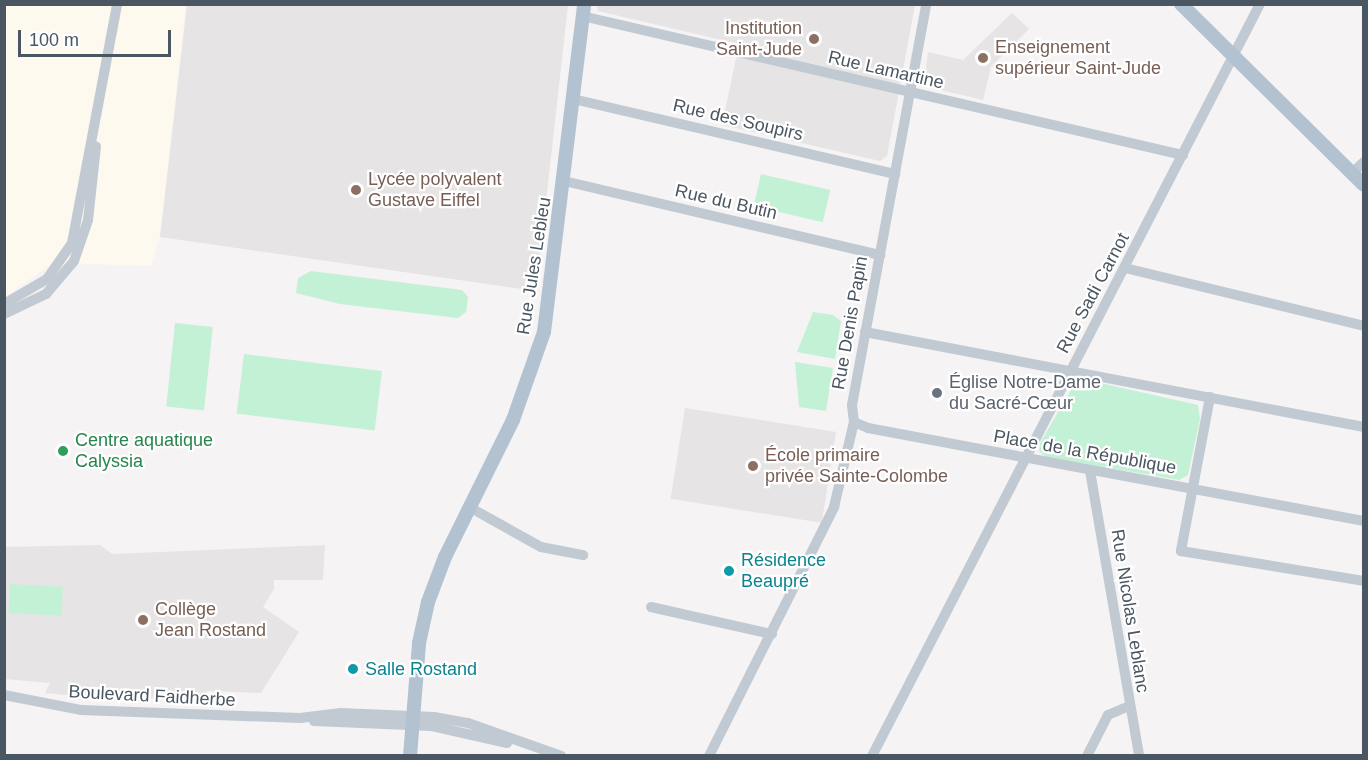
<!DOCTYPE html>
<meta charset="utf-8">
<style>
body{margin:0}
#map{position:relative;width:1368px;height:760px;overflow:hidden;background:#f5f3f3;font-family:Helvetica,sans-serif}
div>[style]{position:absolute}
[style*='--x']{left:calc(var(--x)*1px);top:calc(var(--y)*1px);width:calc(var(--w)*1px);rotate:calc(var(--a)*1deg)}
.commercial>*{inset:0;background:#fdf9ef}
.education>*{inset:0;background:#e6e4e5;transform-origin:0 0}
.green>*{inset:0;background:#c3f1d5;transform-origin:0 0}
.minor>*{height:10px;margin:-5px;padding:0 5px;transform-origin:5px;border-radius:5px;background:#c1cad2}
.major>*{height:14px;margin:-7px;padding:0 7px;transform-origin:7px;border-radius:7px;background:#b3c2d1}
.dots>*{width:16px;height:16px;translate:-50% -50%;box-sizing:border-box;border:3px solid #fff;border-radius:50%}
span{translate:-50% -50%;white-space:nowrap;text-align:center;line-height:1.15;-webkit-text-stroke:4.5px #fff;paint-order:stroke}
.education-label{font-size:18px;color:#785e54}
.right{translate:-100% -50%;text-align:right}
.left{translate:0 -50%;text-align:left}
.street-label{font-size:18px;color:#4a5661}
.worship-label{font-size:18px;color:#5b616d}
.leisure-label{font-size:18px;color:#27864d}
.culture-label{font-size:18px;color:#0d838f}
.frame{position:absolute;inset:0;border:6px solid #4a5661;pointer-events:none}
.scale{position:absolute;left:18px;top:30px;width:153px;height:27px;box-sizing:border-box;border:3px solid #4a5661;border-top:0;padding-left:8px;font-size:18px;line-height:21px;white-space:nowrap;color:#4a5661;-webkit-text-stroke:4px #fff;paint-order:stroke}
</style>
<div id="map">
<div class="commercial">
<div style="clip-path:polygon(5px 5px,186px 5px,160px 237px,151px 266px,53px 263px,5px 297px)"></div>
</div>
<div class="education">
<div style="clip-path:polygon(596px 4px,915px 5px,887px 156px,880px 161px,722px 125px,739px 44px,598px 11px)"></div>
<div style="clip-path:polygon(187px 5px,568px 5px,536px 291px,160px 237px)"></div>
<div style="clip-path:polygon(1012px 13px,1029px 29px,991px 67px,983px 100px,924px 86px,928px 52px,963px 60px)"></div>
<div style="left:685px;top:408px;width:153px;height:92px;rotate:9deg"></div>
<div style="clip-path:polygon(100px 545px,112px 554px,325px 545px,323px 580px,274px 580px,274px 589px,263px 607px,299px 632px,261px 693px,208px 691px,200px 700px,67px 695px,45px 693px,50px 683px,5px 679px,4px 547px)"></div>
</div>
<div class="green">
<div style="left:761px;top:174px;width:71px;height:33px;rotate:13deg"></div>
<div style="clip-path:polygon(311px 271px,462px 290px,468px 297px,466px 312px,458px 318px,340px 304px,296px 293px,298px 278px)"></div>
<div style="clip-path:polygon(813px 312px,833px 315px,841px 321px,835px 359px,797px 352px)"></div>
<div style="left:175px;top:323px;width:38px;height:84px;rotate:6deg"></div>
<div style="left:244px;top:354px;width:139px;height:60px;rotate:7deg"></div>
<div style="clip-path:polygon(795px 362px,833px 368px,826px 411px,799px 407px)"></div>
<div style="clip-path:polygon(1078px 378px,1198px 405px,1200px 419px,1188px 475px,1179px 480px,1046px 457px,1039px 451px,1040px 443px)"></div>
<div style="left:10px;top:584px;width:53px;height:29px;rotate:3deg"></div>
</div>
<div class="minor">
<div style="--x:582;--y:16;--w:617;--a:13.02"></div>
<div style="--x:573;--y:99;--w:331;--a:13.1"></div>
<div style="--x:1352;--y:173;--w:16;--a:-43"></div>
<div style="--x:564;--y:181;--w:325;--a:13.2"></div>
<div style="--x:1125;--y:268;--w:246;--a:13.6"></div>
<div style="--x:4;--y:304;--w:50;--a:-30.2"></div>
<div style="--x:47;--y:279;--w:44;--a:-55.2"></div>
<div style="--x:72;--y:243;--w:243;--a:-79.3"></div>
<div style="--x:4;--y:314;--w:47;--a:-25.5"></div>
<div style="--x:46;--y:294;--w:43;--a:-49.7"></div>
<div style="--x:74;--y:261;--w:43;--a:-71.1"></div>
<div style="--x:88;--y:220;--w:74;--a:-83.8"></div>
<div style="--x:865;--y:332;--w:508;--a:10.78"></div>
<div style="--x:1210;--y:397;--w:157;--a:100.7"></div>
<div style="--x:1181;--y:551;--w:185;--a:9.3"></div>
<div style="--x:854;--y:422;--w:15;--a:23"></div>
<div style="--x:868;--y:428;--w:505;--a:10.62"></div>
<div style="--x:1090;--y:471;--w:289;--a:80.2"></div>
<div style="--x:469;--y:507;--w:82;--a:29.1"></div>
<div style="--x:541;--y:547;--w:43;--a:10.8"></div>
<div style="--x:651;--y:607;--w:124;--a:12.6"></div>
<div style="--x:4;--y:695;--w:78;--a:11"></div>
<div style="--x:81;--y:710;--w:219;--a:2.1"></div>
<div style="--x:300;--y:718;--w:41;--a:-7"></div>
<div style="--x:341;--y:713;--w:93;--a:2.5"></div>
<div style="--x:434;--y:717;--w:35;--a:10"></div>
<div style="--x:468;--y:723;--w:99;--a:19.5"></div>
<div style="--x:314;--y:721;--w:118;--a:2.4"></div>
<div style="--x:432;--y:726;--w:77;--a:12.8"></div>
<div style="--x:709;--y:756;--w:279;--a:-63.3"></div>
<div style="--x:834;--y:507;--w:87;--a:-76.8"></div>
<div style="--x:854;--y:422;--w:17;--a:-97"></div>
<div style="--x:852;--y:405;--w:408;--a:-79.5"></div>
<div style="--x:872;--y:756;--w:846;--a:-62.71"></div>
<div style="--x:1087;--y:756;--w:46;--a:-62.9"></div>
<div style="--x:1108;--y:715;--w:23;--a:-23"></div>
</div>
<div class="major">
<div style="--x:1181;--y:4;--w:257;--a:44.7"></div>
<div style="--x:410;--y:756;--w:113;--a:-85.4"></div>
<div style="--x:419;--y:643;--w:42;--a:-77.6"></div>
<div style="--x:428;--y:602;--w:48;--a:-69.3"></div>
<div style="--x:445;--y:557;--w:153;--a:-63.6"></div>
<div style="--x:513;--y:420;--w:93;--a:-70.6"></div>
<div style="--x:544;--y:332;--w:330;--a:-83"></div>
</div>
<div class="dots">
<div style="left:814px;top:39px;background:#8d6e63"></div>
<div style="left:983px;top:58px;background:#8d6e63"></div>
<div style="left:356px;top:190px;background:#8d6e63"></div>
<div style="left:937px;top:393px;background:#6b7280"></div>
<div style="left:63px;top:451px;background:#2e9e5b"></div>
<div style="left:753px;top:466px;background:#8d6e63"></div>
<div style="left:729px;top:571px;background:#0f9aa8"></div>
<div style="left:143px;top:620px;background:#8d6e63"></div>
<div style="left:353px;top:669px;background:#0f9aa8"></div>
</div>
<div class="education-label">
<span class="right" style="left:802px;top:39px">Institution<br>Saint-Jude</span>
<span class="left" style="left:995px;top:58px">Enseignement<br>supérieur Saint-Jude</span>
<span class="left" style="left:368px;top:190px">Lycée polyvalent<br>Gustave Eiffel</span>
<span class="left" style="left:765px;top:466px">École primaire<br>privée Sainte-Colombe</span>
<span class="left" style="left:155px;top:620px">Collège<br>Jean Rostand</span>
</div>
<div class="street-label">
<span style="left:886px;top:70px;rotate:13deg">Rue Lamartine</span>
<span style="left:738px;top:120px;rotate:13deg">Rue des Soupirs</span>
<span style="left:726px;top:202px;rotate:13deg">Rue du Butin</span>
<span style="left:534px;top:266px;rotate:-81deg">Rue Jules Lebleu</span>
<span style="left:1093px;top:293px;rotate:-62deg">Rue Sadi Carnot</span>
<span style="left:850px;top:323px;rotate:-80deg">Rue Denis Papin</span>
<span style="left:1085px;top:452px;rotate:10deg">Place de la République</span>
<span style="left:1130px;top:611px;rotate:81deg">Rue Nicolas Leblanc</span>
<span style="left:152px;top:696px;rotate:3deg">Boulevard Faidherbe</span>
</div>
<div class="worship-label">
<span class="left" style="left:949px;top:393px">Église Notre-Dame<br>du Sacré-Cœur</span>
</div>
<div class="leisure-label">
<span class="left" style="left:75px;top:451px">Centre aquatique<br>Calyssia</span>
</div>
<div class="culture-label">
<span class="left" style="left:741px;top:571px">Résidence<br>Beaupré</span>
<span class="left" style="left:365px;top:669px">Salle Rostand</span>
</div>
<div class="frame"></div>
<div class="scale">100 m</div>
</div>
